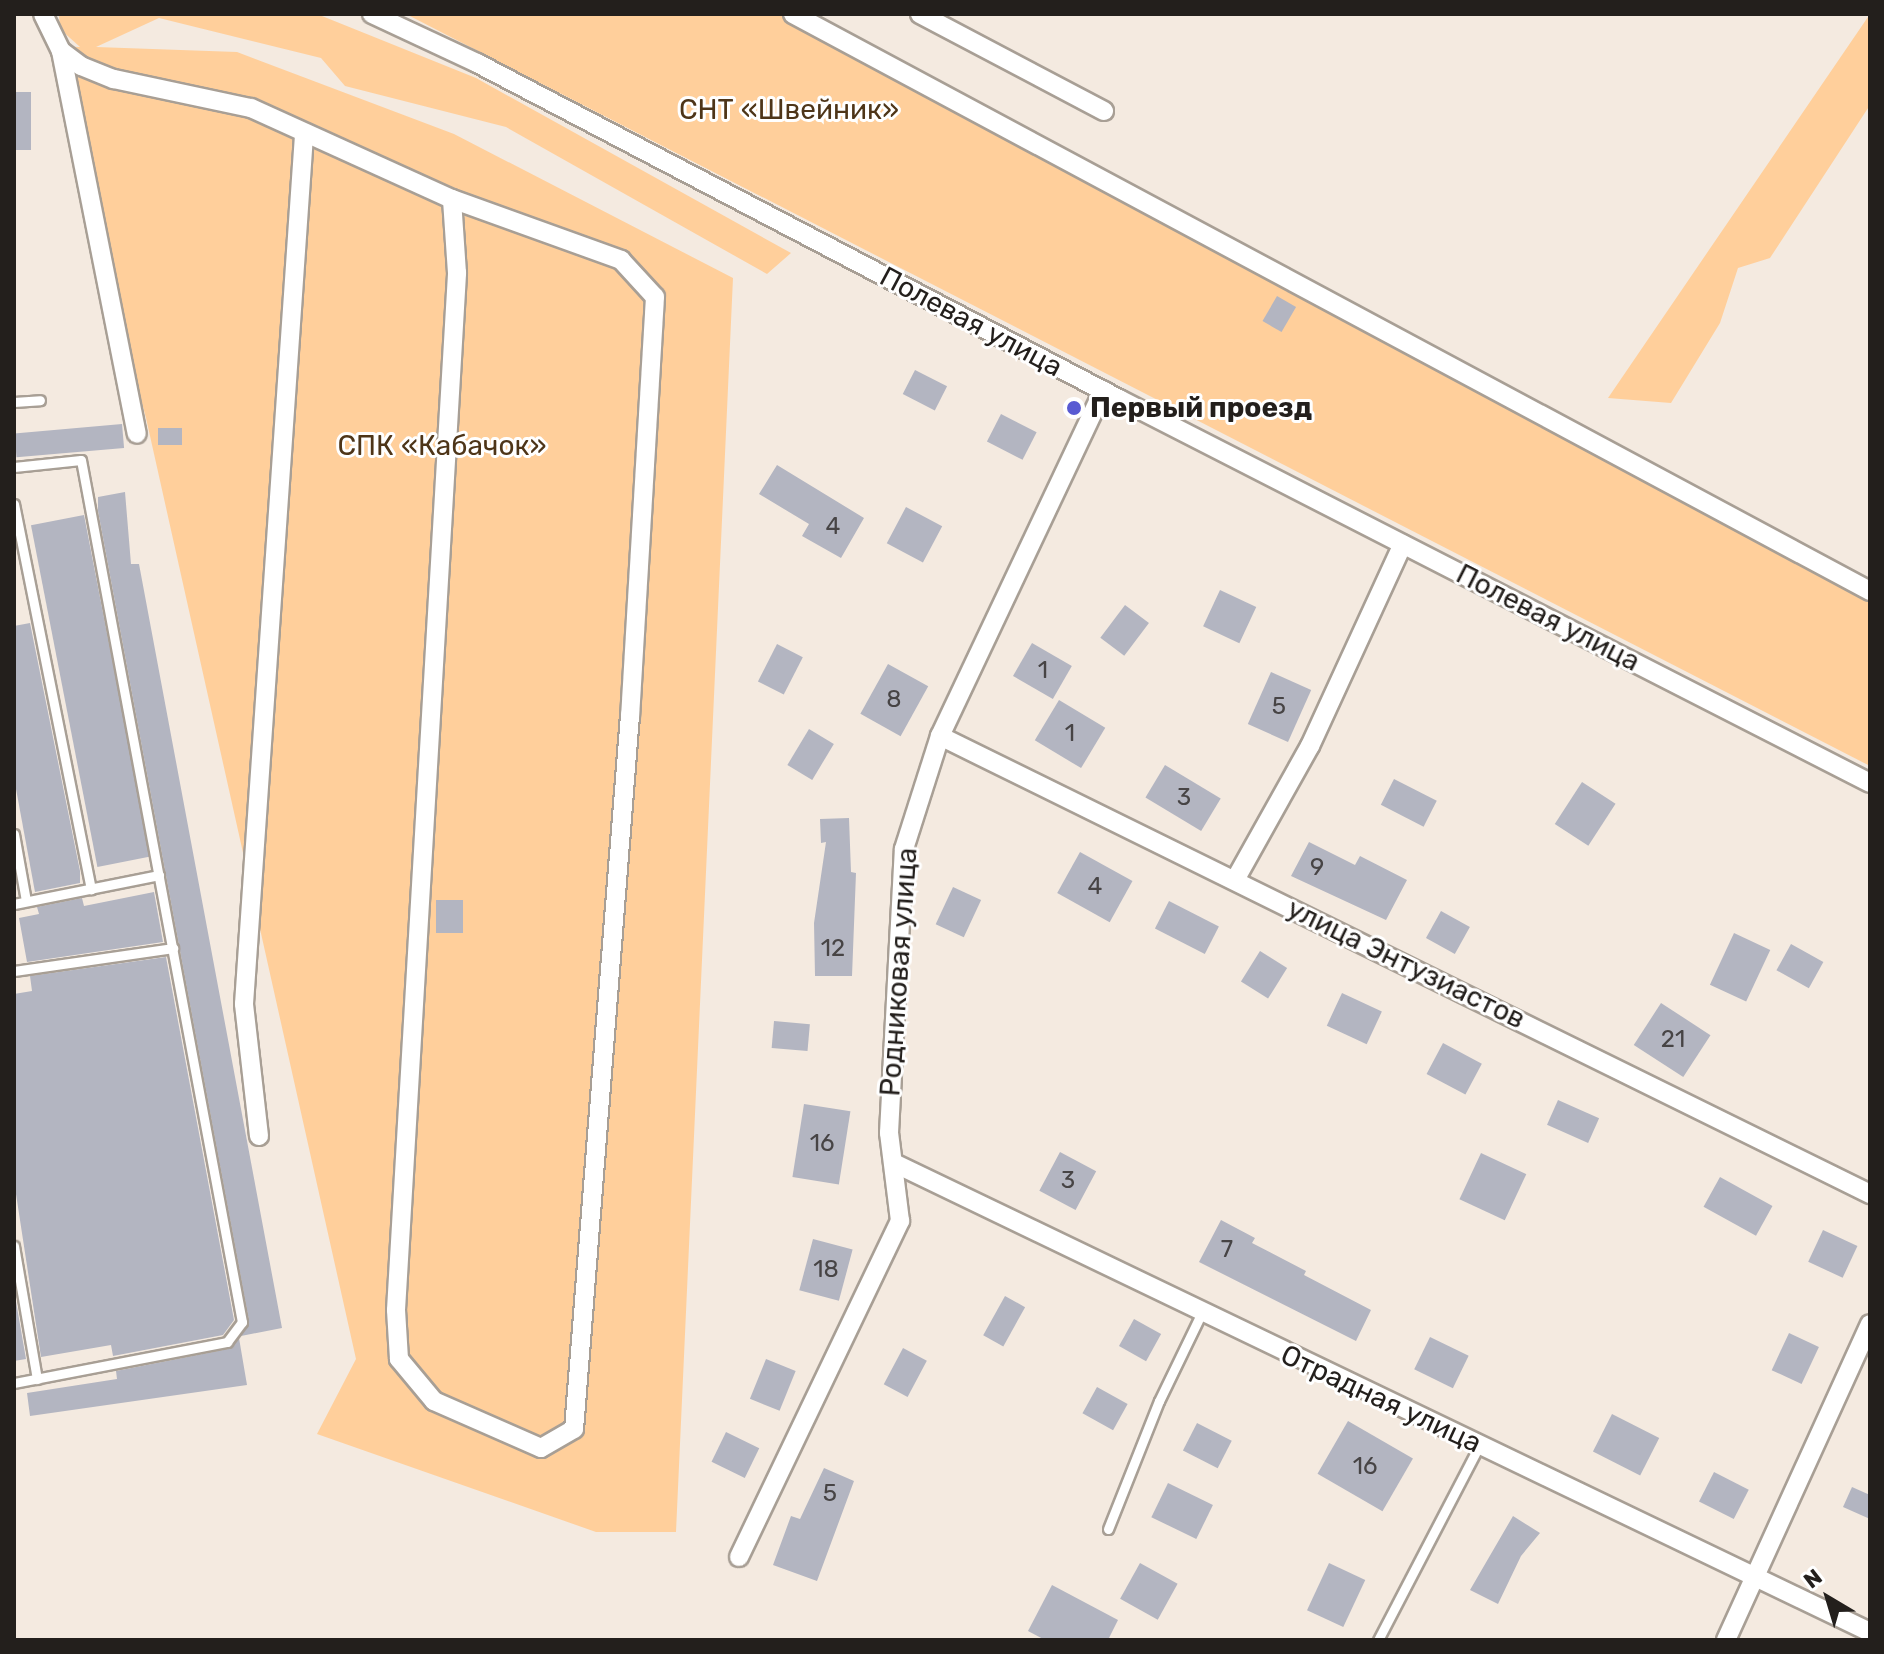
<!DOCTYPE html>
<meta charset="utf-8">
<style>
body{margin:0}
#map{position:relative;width:1884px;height:1654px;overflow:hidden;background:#f4eae0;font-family:Rubik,sans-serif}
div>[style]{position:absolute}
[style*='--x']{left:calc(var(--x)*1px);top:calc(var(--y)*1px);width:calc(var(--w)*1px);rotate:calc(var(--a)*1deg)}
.green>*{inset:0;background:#ffcf9b}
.building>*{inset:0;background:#b3b5c1;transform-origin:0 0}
.roads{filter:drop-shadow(2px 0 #a89f95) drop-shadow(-2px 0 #a89f95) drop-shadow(0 2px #a89f95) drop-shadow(0 -2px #a89f95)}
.service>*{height:9px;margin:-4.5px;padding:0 4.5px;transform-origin:4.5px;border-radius:4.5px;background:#fff}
.minor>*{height:18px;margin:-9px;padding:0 9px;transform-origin:9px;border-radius:9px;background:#fff}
.dots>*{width:22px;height:22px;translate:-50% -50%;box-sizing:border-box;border:4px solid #fff;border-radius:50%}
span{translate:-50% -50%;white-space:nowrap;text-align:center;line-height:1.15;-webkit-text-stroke:6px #fff;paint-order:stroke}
.number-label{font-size:24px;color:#474445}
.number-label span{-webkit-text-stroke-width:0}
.park-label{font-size:28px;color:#4e3518}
.street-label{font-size:28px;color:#231f1c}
.poi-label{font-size:28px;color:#231f1c;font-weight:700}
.left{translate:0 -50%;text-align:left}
.frame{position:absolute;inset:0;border:16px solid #231f1c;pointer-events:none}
.north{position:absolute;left:1788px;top:1558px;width:80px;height:80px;-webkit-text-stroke:6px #fff;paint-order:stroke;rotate:322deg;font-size:22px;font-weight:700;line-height:32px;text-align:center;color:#231f1c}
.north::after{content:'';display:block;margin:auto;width:28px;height:36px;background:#231f1c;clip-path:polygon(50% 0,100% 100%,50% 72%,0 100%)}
</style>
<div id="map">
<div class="green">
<div style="clip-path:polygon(59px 14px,317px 14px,476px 78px,791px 253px,767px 274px,506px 127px,345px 86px,321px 58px,159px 18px,96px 47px,237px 52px,454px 134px,733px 278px,676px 1532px,596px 1532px,317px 1434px,356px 1359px,146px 418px,48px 46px,80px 47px,60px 29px)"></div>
<div style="clip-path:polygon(406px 14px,801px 14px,1870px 591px,1870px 766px)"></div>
<div style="clip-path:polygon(1870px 14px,1870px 105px,1770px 258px,1738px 268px,1720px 323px,1671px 403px,1608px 398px)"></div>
</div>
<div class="building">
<div style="left:14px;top:92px;width:17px;height:58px"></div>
<div style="left:1277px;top:296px;width:22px;height:29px;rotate:30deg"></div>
<div style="left:915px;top:370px;width:36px;height:27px;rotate:27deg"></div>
<div style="left:1001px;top:414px;width:40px;height:31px;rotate:27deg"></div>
<div style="left:122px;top:424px;width:24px;height:108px;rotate:85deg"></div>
<div style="left:158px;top:428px;width:24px;height:17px"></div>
<div style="clip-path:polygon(777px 465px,864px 518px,841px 558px,802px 536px,809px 524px,759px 494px)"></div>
<div style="clip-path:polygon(125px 492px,131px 564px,139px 564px,282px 1328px,241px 1336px,249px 1321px,98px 511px,98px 497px)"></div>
<div style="left:906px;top:507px;width:41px;height:41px;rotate:28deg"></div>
<div style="left:84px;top:515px;width:348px;height:54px;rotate:79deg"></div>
<div style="left:1220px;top:590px;width:40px;height:40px;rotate:25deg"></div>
<div style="left:1125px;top:605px;width:30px;height:41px;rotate:37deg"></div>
<div style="clip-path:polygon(30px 623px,80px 871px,80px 883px,35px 892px,14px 778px,14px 626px)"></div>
<div style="left:1032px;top:643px;width:46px;height:38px;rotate:30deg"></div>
<div style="left:777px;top:644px;width:29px;height:42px;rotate:27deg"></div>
<div style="left:888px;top:664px;width:46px;height:57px;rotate:29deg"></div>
<div style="left:1271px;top:672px;width:44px;height:57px;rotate:24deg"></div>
<div style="left:1059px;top:700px;width:54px;height:47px;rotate:31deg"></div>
<div style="left:809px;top:729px;width:29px;height:42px;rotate:31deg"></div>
<div style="left:1165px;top:765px;width:65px;height:38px;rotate:31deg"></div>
<div style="left:1394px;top:779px;width:48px;height:29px;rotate:27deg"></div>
<div style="left:1582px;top:782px;width:40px;height:50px;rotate:33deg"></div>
<div style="clip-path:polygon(849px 818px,851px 872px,856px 873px,852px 976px,815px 976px,814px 923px,826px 842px,821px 843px,820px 819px)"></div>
<div style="clip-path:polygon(1309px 842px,1355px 865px,1360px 856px,1407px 880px,1386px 920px,1291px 876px)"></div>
<div style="left:1080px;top:852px;width:60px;height:47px;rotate:29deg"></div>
<div style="left:953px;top:887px;width:31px;height:41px;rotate:25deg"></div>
<div style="clip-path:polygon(154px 892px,163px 942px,27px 962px,19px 918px,39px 914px,37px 907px,82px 898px,84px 906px)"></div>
<div style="left:436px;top:900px;width:27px;height:33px"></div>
<div style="left:1169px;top:901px;width:56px;height:31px;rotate:27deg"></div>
<div style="left:1441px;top:911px;width:33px;height:31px;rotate:29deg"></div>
<div style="left:1734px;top:933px;width:40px;height:57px;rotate:25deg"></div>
<div style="left:1791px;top:944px;width:37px;height:30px;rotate:29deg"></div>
<div style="left:1260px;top:951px;width:32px;height:36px;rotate:32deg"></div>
<div style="clip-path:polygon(166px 957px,234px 1320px,223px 1335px,113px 1356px,111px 1345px,41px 1357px,14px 1181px,14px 994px,32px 991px,30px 976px)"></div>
<div style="left:1342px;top:993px;width:44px;height:36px;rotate:25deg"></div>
<div style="left:1661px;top:1003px;width:59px;height:50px;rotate:33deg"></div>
<div style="left:774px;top:1021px;width:36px;height:27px;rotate:5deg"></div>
<div style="left:1443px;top:1043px;width:44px;height:35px;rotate:28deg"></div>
<div style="left:1558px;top:1100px;width:45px;height:27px;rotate:24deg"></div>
<div style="left:804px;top:1104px;width:47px;height:74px;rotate:9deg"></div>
<div style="left:1060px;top:1152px;width:41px;height:44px;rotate:28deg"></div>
<div style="left:1481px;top:1153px;width:50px;height:51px;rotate:25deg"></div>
<div style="left:1720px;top:1177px;width:60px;height:34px;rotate:29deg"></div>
<div style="clip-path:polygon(1221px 1220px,1255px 1238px,1252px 1243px,1306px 1271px,1304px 1275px,1371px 1310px,1356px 1341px,1199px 1262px)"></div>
<div style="left:1823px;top:1230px;width:38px;height:35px;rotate:25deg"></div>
<div style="left:813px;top:1239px;width:41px;height:53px;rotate:15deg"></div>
<div style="clip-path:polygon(14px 1290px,26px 1359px,14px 1361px)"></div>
<div style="left:1005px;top:1296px;width:23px;height:45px;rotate:29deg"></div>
<div style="left:1134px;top:1319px;width:31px;height:31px;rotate:29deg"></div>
<div style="left:1789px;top:1333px;width:33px;height:41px;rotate:25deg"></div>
<div style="left:1430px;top:1337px;width:43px;height:36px;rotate:26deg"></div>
<div style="clip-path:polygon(239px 1338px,247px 1385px,30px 1416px,27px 1393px,117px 1379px,116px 1371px,228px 1349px)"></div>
<div style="left:903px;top:1348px;width:27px;height:41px;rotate:28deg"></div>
<div style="left:766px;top:1359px;width:32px;height:43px;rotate:22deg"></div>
<div style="left:1097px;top:1387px;width:35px;height:30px;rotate:29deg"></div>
<div style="left:1612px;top:1414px;width:53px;height:42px;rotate:27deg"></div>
<div style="left:1348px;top:1421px;width:75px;height:61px;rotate:30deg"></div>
<div style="left:1197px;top:1423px;width:39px;height:31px;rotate:27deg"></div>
<div style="left:726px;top:1432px;width:37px;height:33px;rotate:26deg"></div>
<div style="clip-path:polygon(824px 1468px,854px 1481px,817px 1581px,773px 1565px,791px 1516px,800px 1519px)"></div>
<div style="left:1714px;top:1472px;width:39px;height:33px;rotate:27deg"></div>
<div style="left:1168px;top:1483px;width:50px;height:38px;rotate:26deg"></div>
<div style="clip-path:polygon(1852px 1487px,1870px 1495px,1870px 1519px,1843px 1507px)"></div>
<div style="clip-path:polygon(1513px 1516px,1540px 1533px,1521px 1556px,1498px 1604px,1470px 1590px)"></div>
<div style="left:1140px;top:1563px;width:43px;height:41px;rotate:29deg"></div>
<div style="left:1329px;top:1563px;width:40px;height:52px;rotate:25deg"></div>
<div style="clip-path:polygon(1052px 1585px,1118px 1620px,1108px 1640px,1045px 1640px,1028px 1631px)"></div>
</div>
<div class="roads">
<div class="service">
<div style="--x:14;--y:402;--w:26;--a:-4"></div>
<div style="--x:14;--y:467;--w:67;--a:-6"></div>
<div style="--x:81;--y:460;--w:877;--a:79.42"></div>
<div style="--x:242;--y:1322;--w:25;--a:127"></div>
<div style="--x:227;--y:1342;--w:217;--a:169.1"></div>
<div style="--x:14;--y:504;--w:393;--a:78.7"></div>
<div style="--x:14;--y:834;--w:68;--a:79.8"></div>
<div style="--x:14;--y:904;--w:148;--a:-11.3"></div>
<div style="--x:14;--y:971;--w:161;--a:-8.2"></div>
<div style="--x:14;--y:1246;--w:135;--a:80.2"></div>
<div style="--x:1108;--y:1529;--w:138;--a:-68.3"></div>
<div style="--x:1159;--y:1401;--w:97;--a:-64.2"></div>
<div style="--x:1378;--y:1640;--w:219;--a:-62.5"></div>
</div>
<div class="minor">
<div style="--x:43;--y:14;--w:41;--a:64.1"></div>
<div style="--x:61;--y:51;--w:25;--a:37"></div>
<div style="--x:81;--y:66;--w:35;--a:22"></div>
<div style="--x:114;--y:79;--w:140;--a:12"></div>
<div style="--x:251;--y:108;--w:221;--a:24.4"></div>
<div style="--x:452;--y:199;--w:180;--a:19.8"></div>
<div style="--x:621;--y:260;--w:50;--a:47.4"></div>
<div style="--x:655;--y:297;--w:419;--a:93.4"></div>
<div style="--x:630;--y:715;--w:716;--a:94.48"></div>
<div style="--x:574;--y:1429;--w:38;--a:150"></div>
<div style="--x:541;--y:1448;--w:117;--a:-156.3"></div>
<div style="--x:434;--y:1401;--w:55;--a:-129.8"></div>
<div style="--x:399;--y:1359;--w:49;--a:-93.5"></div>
<div style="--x:396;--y:1310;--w:1039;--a:-86.63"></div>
<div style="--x:457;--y:273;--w:74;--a:-93.9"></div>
<div style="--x:372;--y:14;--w:116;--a:25"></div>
<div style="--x:477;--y:63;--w:725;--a:27.63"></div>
<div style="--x:1119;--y:399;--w:843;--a:27.08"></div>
<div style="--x:793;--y:14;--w:1222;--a:28.18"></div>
<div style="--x:920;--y:14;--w:208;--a:27.8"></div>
<div style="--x:61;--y:51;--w:390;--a:78.8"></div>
<div style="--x:940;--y:736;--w:1037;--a:26.22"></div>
<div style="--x:1235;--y:880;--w:154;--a:-60.8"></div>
<div style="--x:1310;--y:746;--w:222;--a:-65.3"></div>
<div style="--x:259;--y:1136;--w:133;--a:-96.5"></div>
<div style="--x:244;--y:1004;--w:872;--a:-86.05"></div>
<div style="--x:894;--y:1163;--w:1083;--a:25.67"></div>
<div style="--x:739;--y:1557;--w:373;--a:-64.4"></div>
<div style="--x:900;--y:1221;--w:89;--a:-97.1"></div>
<div style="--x:889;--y:1133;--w:284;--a:-87"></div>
<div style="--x:904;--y:849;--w:119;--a:-72.3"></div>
<div style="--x:940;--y:736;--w:382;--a:-64.7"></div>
<div style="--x:1726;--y:1640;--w:347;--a:-65.5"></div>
</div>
</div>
<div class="dots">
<div style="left:1074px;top:408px;background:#595ad2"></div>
</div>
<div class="number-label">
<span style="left:833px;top:527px">4</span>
<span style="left:1043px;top:671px">1</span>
<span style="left:894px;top:700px">8</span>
<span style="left:1279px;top:707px">5</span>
<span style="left:1070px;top:734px">1</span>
<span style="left:1184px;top:798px">3</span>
<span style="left:1317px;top:868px">9</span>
<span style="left:1095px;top:887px">4</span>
<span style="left:833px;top:949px">12</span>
<span style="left:1673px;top:1040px">21</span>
<span style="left:822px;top:1144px">16</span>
<span style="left:1068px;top:1181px">3</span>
<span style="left:1227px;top:1250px">7</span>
<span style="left:826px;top:1270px">18</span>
<span style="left:1365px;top:1467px">16</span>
<span style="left:830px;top:1494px">5</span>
</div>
<div class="park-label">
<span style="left:789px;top:110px">СНТ «Швейник»</span>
<span style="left:442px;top:446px">СПК «Кабачок»</span>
</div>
<div class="street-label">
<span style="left:971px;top:322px;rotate:28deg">Полевая улица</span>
<span style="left:1548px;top:618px;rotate:27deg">Полевая улица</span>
<span style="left:1406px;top:964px;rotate:26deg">улица Энтузиастов</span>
<span style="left:899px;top:972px;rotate:-86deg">Родниковая улица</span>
<span style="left:1381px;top:1399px;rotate:25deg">Отрадная улица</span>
</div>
<div class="poi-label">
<span class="left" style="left:1090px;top:408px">Первый проезд</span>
</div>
<div class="frame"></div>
<div class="north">N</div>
</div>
